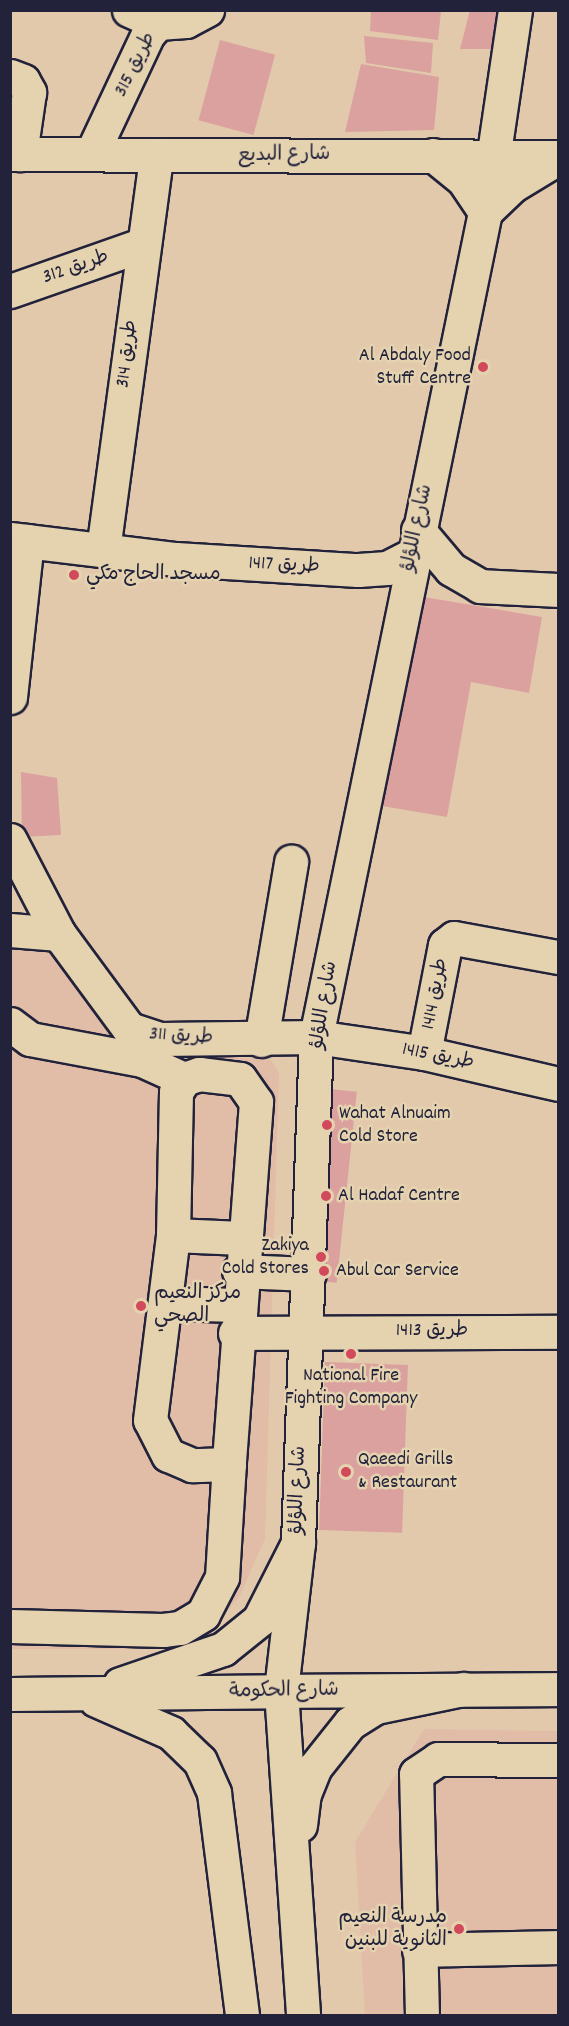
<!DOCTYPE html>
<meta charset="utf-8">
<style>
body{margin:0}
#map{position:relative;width:569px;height:2026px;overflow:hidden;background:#e3c9ac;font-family:Dekko,"Playpen Sans Arabic",sans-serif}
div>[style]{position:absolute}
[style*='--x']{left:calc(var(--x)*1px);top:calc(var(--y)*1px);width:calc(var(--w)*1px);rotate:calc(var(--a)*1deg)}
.built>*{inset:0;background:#e1bda8}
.building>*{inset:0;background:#dba19e;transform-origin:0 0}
.roads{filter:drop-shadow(2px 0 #22223b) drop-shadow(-2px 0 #22223b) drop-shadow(0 2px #22223b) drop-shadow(0 -2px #22223b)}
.minor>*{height:33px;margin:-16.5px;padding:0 16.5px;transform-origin:16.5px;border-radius:16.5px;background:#e5d3b0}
.major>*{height:33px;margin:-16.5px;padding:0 16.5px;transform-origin:16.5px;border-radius:16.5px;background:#e5d3b0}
.dots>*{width:16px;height:16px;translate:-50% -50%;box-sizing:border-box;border:3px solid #e5d3b0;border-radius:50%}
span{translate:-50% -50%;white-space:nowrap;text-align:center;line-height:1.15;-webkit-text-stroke:5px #e5d3b0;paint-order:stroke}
.street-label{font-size:20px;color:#22223b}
.poi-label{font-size:20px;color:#22223b}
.right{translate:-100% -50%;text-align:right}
.left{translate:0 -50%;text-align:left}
.frame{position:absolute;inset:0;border:12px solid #22223b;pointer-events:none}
</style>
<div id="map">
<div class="built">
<div style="clip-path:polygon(11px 943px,50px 947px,113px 1040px,130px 1050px,271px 1060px,279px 1073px,265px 1539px,239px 1598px,214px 1625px,171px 1649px,11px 1649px)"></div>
<div style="clip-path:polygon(424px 1729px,558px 1731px,558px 2015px,365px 2015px,355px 1842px)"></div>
</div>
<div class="building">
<div style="clip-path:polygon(371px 10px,441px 11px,438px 40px,370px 31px)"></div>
<div style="clip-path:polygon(470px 10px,504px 10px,497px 49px,460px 49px)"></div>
<div style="clip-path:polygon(364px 36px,433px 43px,431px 73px,366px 63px)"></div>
<div style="left:220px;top:40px;width:57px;height:83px;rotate:15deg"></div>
<div style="clip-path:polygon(361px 64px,439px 77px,434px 130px,345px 132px)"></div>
<div style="clip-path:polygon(418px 596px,542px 617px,529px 693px,471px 682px,447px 817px,382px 806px)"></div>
<div style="clip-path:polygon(21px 772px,57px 778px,61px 835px,22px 837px)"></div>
<div style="left:320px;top:1088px;width:37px;height:192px;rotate:6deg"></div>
<div style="left:325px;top:1362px;width:83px;height:168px;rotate:2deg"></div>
</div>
<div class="roads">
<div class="minor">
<div style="--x:129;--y:10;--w:32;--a:24"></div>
<div style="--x:515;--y:10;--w:204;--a:98.4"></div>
<div style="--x:485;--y:212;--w:842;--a:101.58"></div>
<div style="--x:316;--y:1037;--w:506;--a:92.04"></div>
<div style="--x:298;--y:1543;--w:149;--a:96.6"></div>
<div style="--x:281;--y:1691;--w:277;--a:-0.4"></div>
<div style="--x:10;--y:76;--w:14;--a:21"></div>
<div style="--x:23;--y:81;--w:13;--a:61"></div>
<div style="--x:29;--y:92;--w:63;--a:98.3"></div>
<div style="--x:92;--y:153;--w:132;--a:-64.8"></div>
<div style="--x:148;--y:34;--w:15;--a:-48"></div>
<div style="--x:158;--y:23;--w:28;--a:-4"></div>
<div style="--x:186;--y:21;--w:24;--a:-28"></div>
<div style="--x:10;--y:154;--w:548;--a:0.31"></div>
<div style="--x:433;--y:155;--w:38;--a:39"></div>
<div style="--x:463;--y:179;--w:40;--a:56"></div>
<div style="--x:485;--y:212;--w:37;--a:-44"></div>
<div style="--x:512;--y:186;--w:54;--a:-31.3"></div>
<div style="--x:10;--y:291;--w:139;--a:-19.3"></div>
<div style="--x:418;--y:530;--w:51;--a:49.8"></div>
<div style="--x:451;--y:569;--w:34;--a:30"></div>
<div style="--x:480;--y:586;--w:78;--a:2.9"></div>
<div style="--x:10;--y:539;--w:167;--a:6.9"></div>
<div style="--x:176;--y:559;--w:182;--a:3.5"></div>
<div style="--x:358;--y:570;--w:29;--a:-4"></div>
<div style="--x:387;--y:568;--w:28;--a:-27"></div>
<div style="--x:103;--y:550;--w:396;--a:-82.3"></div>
<div style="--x:10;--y:697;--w:157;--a:-83.8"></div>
<div style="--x:10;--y:840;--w:106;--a:62.5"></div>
<div style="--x:59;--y:934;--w:118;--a:53.6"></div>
<div style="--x:129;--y:1029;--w:33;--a:18"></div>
<div style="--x:160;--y:1039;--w:156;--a:-0.7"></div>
<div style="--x:316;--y:1037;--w:109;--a:8.4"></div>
<div style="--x:424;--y:1053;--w:138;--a:13"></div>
<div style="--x:10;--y:930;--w:49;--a:4.7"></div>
<div style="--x:10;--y:1024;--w:25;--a:37"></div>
<div style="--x:30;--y:1039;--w:114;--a:10.6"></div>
<div style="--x:142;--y:1060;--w:46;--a:24.3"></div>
<div style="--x:261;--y:1040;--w:181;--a:-80.4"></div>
<div style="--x:424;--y:1053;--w:110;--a:-79"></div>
<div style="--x:445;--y:945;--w:11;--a:-38"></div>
<div style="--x:454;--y:938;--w:106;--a:10.4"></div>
<div style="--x:199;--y:1074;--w:41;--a:7"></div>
<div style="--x:240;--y:1079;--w:28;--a:55"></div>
<div style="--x:256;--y:1102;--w:363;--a:94.3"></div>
<div style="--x:229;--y:1464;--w:37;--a:178"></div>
<div style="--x:192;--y:1465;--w:26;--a:-157"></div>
<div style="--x:168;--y:1455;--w:39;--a:-117"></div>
<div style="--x:150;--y:1420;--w:186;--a:-82.9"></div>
<div style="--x:173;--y:1235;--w:143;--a:-88.8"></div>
<div style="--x:176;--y:1092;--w:15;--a:-58"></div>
<div style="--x:184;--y:1079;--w:16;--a:-18"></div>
<div style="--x:173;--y:1235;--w:69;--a:2.5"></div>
<div style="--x:239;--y:1271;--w:70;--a:2.5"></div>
<div style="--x:166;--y:1303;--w:71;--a:1.6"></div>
<div style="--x:235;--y:1333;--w:323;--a:-0.2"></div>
<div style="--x:10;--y:1626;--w:153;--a:1.5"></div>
<div style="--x:163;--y:1630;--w:17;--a:-7"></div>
<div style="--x:180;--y:1628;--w:27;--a:-31"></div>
<div style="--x:203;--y:1614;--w:42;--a:-62.8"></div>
<div style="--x:222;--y:1577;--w:113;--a:-86.5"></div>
<div style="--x:419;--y:1950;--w:139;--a:-1.2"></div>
<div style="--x:422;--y:2016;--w:242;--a:-91.4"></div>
<div style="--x:416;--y:1774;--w:27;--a:-34"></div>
<div style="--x:438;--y:1759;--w:120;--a:0.5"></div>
</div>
<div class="major">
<div style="--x:120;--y:1684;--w:109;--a:-18.8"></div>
<div style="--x:223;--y:1649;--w:46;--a:-38.9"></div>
<div style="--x:259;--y:1620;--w:86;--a:-63.1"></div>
<div style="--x:10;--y:1694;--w:271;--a:-0.6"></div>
<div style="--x:281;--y:1691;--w:326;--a:86.1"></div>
<div style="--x:96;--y:1700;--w:82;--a:23.7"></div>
<div style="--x:171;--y:1733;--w:40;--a:44"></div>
<div style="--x:200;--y:1761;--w:35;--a:66"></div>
<div style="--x:214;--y:1793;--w:225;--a:82.8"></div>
<div style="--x:300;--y:1825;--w:31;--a:-83"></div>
<div style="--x:304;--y:1794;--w:29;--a:-68"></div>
<div style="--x:315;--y:1767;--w:56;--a:-51.5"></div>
<div style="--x:350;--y:1723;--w:31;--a:-32"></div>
<div style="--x:376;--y:1707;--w:89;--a:-11.7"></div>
</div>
</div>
<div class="dots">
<div style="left:483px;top:367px;background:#d1495b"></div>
<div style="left:74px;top:575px;background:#d1495b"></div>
<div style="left:327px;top:1125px;background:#d1495b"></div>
<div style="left:326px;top:1196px;background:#d1495b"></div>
<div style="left:321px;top:1257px;background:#d1495b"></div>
<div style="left:324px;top:1271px;background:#d1495b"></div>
<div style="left:141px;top:1306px;background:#d1495b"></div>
<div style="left:351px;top:1354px;background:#d1495b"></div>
<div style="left:346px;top:1472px;background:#d1495b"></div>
<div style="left:459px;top:1929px;background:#d1495b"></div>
</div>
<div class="street-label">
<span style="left:136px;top:65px;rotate:-63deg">طريق 315</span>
<span style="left:284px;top:156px;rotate:-1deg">شارع البديع</span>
<span style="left:76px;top:268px;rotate:-19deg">طريق 312</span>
<span style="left:128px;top:354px;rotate:-83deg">طريق 314</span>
<span style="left:418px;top:528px;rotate:-78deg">شارع اللؤلؤ</span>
<span style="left:284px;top:566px;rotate:3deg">طريق 1417</span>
<span style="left:436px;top:994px;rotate:-79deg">طريق 1414</span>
<span style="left:325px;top:1005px;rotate:-81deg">شارع اللؤلؤ</span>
<span style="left:181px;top:1037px;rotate:4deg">طريق 311</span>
<span style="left:438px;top:1057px;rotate:11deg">طريق 1415</span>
<span style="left:432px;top:1331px">طريق 1413</span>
<span style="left:299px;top:1490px;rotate:-88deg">شارع اللؤلؤ</span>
<span style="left:284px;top:1692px;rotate:-1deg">شارع الحكومة</span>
</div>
<div class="poi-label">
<span class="right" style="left:471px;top:368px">Al Abdaly Food<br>Stuff Centre</span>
<span class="left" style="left:86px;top:575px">مسجد الحاج مكي</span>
<span class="left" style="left:339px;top:1126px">Wahat Alnuaim<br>Cold Store</span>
<span class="left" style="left:338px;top:1196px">Al Hadaf Centre</span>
<span class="right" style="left:309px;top:1258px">Zakiya<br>Cold Stores</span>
<span class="left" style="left:336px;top:1271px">Abul Car Service</span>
<span class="left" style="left:154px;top:1306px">مركز النعيم<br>الصحي</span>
<span style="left:351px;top:1388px">National Fire<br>Fighting Company</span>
<span class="left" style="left:358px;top:1472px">Qaeedi Grills<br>&amp; Restaurant</span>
<span class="right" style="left:447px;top:1930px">مدرسة النعيم<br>الثانوية للبنين</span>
</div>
<div class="frame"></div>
</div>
